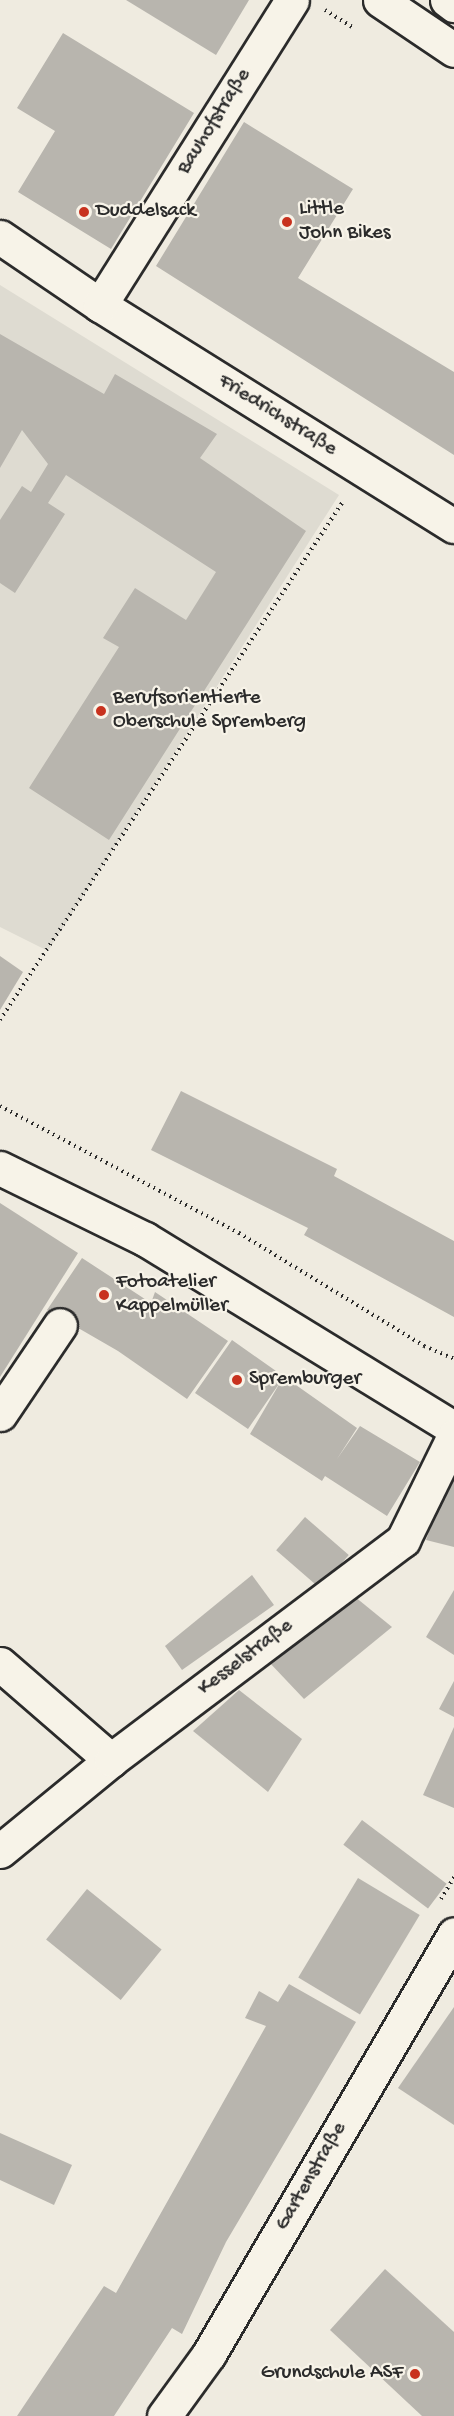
<!DOCTYPE html>
<meta charset="utf-8">
<style>
body{margin:0}
#map{position:relative;width:454px;height:2416px;overflow:hidden;background:#efebe0;font-family:"Gochi Hand",sans-serif}
div>[style]{position:absolute}
[style*='--x']{left:calc(var(--x)*1px);top:calc(var(--y)*1px);width:calc(var(--w)*1px);rotate:calc(var(--a)*1deg)}
.built>*{inset:0;background:#dedbd1}
.building>*{inset:0;background:#b8b5ae;transform-origin:0 0}
.path>*{height:4px;margin-top:-2px;transform-origin:0;background:repeating-linear-gradient(90deg,#2b2b2b 0 1.5px,transparent 0 6px)}
.roads{filter:drop-shadow(2px 0 #2b2b2b) drop-shadow(-2px 0 #2b2b2b) drop-shadow(0 2px #2b2b2b) drop-shadow(0 -2px #2b2b2b)}
.minor>*{height:33px;margin:-16.5px;padding:0 16.5px;transform-origin:16.5px;border-radius:16.5px;background:#f7f3e8}
.major>*{height:33px;margin:-16.5px;padding:0 16.5px;transform-origin:16.5px;border-radius:16.5px;background:#f7f3e8}
.dots>*{width:16px;height:16px;translate:-50% -50%;box-sizing:border-box;border:3px solid #f7f3e8;border-radius:50%}
span{translate:-50% -50%;white-space:nowrap;text-align:center;line-height:1.15;-webkit-text-stroke:4.5px #f7f3e8;paint-order:stroke}
.street-label{font-size:21px;color:#2b2b2b}
.poi-label{font-size:21px;color:#2b2b2b}
.left{translate:0 -50%;text-align:left}
.right{translate:-100% -50%;text-align:right}
</style>
<div id="map">
<div class="built">
<div style="clip-path:polygon(0 285px,339px 495px,48px 951px,0 927px)"></div>
</div>
<div class="building">
<div style="clip-path:polygon(126px 0,249px 0,216px 55px)"></div>
<div style="clip-path:polygon(63px 33px,194px 113px,111px 249px,18px 192px,55px 131px,17px 108px)"></div>
<div style="clip-path:polygon(244px 122px,353px 189px,298px 278px,454px 372px,454px 455px,156px 266px)"></div>
<div style="clip-path:polygon(0 334px,104px 394px,115px 374px,217px 434px,200px 458px,306px 531px,109px 840px,29px 788px,119px 647px,103px 638px,135px 588px,186px 620px,216px 572px,66px 475px,48px 503px,65px 514px,15px 593px,0 583px,0 520px,22px 486px,31px 492px,48px 464px,22px 430px,0 468px)"></div>
<div style="clip-path:polygon(0 956px,23px 972px,0 1010px)"></div>
<div style="clip-path:polygon(181px 1091px,337px 1169px,334px 1176px,454px 1241px,454px 1317px,304px 1235px,308px 1228px,151px 1150px)"></div>
<div style="clip-path:polygon(0 1203px,78px 1253px,0 1377px)"></div>
<div style="clip-path:polygon(82px 1258px,151px 1303px,155px 1292px,228px 1341px,187px 1399px,118px 1351px,47px 1310px)"></div>
<div style="clip-path:polygon(232px 1340px,357px 1428px,337px 1459px,360px 1426px,420px 1462px,387px 1516px,325px 1476px,322px 1481px,250px 1434px,281px 1381px,248px 1429px,195px 1393px)"></div>
<div style="clip-path:polygon(450px 1474px,454px 1475px,454px 1547px,426px 1540px)"></div>
<div style="left:305px;top:1517px;width:58px;height:44px;rotate:41deg"></div>
<div style="clip-path:polygon(252px 1575px,274px 1605px,182px 1670px,165px 1646px)"></div>
<div style="clip-path:polygon(454px 1590px,454px 1655px,426px 1637px)"></div>
<div style="clip-path:polygon(349px 1592px,392px 1627px,304px 1699px,268px 1661px)"></div>
<div style="clip-path:polygon(454px 1681px,454px 1717px,439px 1709px)"></div>
<div style="clip-path:polygon(239px 1690px,302px 1739px,268px 1792px,193px 1731px)"></div>
<div style="clip-path:polygon(454px 1727px,454px 1808px,423px 1795px)"></div>
<div style="left:362px;top:1820px;width:106px;height:31px;rotate:37deg"></div>
<div style="left:358px;top:1878px;width:72px;height:116px;rotate:31deg"></div>
<div style="left:87px;top:1889px;width:96px;height:65px;rotate:39deg"></div>
<div style="clip-path:polygon(289px 1984px,356px 2022px,226px 2242px,182px 2334px,172px 2328px,114px 2416px,17px 2416px,104px 2286px,116px 2293px,266px 2026px,245px 2018px,259px 1991px,278px 2002px)"></div>
<div style="clip-path:polygon(454px 2007px,454px 2125px,398px 2088px)"></div>
<div style="clip-path:polygon(0 2133px,72px 2165px,54px 2205px,0 2180px)"></div>
<div style="clip-path:polygon(385px 2269px,454px 2332px,454px 2416px,422px 2416px,330px 2330px)"></div>
</div>
<div class="path">
<div style="--x:325;--y:10;--w:34;--a:32"></div>
<div style="--x:0;--y:1020;--w:623;--a:-56.51"></div>
<div style="--x:0;--y:1106;--w:271;--a:28"></div>
<div style="--x:239;--y:1233;--w:217;--a:31.4"></div>
<div style="--x:424;--y:1346;--w:33;--a:23"></div>
<div style="--x:441;--y:1899;--w:26;--a:-59"></div>
</div>
<div class="roads">
<div class="minor">
<div style="--x:0;--y:237;--w:121;--a:34.2"></div>
<div style="--x:100;--y:305;--w:417;--a:32"></div>
<div style="--x:100;--y:305;--w:360;--a:-57.8"></div>
<div style="--x:0;--y:1168;--w:161;--a:26.1"></div>
<div style="--x:145;--y:1239;--w:362;--a:31.5"></div>
<div style="--x:0;--y:1414;--w:107;--a:-56"></div>
<div style="--x:0;--y:1664;--w:147;--a:40.9"></div>
<div style="--x:0;--y:1851;--w:144;--a:-39.3"></div>
<div style="--x:111;--y:1760;--w:366;--a:-37"></div>
<div style="--x:403;--y:1540;--w:116;--a:-63.9"></div>
<div style="--x:164;--y:2416;--w:77;--a:-54"></div>
<div style="--x:209;--y:2354;--w:486;--a:-59.7"></div>
</div>
<div class="major">
<div style="--x:380;--y:0;--w:89;--a:34"></div>
<div style="--x:447;--y:0;--w:9;--a:36"></div>
</div>
</div>
<div class="dots">
<div style="left:84px;top:212px;background:#c8321e"></div>
<div style="left:287px;top:222px;background:#c8321e"></div>
<div style="left:101px;top:711px;background:#c8321e"></div>
<div style="left:104px;top:1295px;background:#c8321e"></div>
<div style="left:237px;top:1380px;background:#c8321e"></div>
<div style="left:415px;top:2374px;background:#c8321e"></div>
</div>
<div class="street-label">
<span style="left:215px;top:122px;rotate:-58deg">Bauhofstraße</span>
<span style="left:277px;top:416px;rotate:32deg">Friedrichstraße</span>
<span style="left:246px;top:1658px;rotate:-37deg">Kesselstraße</span>
<span style="left:312px;top:2177px;rotate:-60deg">Gartenstraße</span>
</div>
<div class="poi-label">
<span class="left" style="left:299px;top:222px">Little<br>John Bikes</span>
<span class="left" style="left:96px;top:212px">Duddelsack</span>
<span class="left" style="left:113px;top:711px">Berufsorientierte<br>Oberschule Spremberg</span>
<span class="left" style="left:116px;top:1295px">Fotoatelier<br>Kappelmüller</span>
<span class="left" style="left:249px;top:1380px">Spremburger</span>
<span class="right" style="left:403px;top:2374px">Grundschule ASF</span>
</div>
</div>
